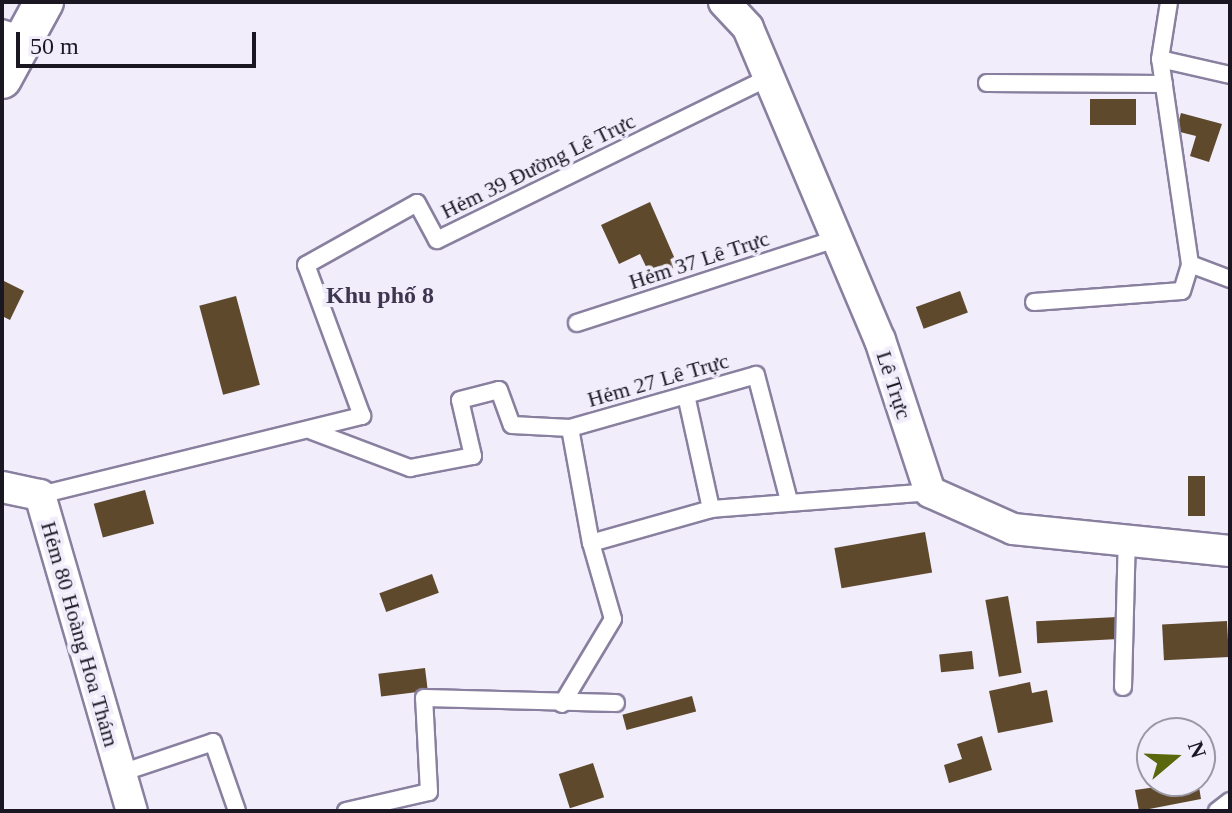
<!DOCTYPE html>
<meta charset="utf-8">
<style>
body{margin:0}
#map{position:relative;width:1232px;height:813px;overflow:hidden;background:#f1edfb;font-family:Georgia,serif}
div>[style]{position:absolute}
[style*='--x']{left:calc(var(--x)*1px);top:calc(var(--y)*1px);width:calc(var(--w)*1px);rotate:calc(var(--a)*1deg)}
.building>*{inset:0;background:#5e492d;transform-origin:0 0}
.roads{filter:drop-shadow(2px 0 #89809f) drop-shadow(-2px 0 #89809f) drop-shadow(0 2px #89809f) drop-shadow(0 -2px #89809f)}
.service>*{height:16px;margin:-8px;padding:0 8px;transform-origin:8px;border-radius:8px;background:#fff}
.minor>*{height:30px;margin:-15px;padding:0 15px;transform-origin:15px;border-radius:15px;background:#fff}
.tertiary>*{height:38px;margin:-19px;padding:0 19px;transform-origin:19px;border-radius:19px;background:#fff}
span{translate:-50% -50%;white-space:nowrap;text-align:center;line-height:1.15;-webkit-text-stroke:8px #f1edfb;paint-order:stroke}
.street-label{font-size:22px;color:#1a1723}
.neighbourhood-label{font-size:24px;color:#3e3651;font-weight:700}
.frame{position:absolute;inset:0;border:4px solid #1a1723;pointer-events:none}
.north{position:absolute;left:1136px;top:717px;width:80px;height:80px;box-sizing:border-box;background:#f1edfb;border:2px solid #9b97a5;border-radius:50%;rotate:71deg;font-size:22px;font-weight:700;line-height:32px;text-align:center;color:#1a1723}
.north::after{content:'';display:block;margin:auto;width:28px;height:36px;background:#5a670d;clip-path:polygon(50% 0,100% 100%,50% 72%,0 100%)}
.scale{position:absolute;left:16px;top:32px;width:240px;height:36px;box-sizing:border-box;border:4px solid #1a1723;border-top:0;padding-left:10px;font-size:24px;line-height:28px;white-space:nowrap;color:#1a1723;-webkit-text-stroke:6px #f1edfb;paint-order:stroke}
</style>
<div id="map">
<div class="building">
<div style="left:1090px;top:99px;width:46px;height:26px"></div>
<div style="clip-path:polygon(1181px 113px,1222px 124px,1209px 162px,1190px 156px,1196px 136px,1176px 131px)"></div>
<div style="clip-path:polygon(650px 202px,678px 266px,652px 279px,640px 254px,619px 264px,601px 225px)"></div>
<div style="clip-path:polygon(2px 280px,24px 291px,10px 320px,2px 316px)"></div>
<div style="left:960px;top:291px;width:23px;height:47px;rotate:70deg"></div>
<div style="left:236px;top:296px;width:92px;height:38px;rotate:75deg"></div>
<div style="left:1188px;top:476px;width:17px;height:40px"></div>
<div style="left:145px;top:490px;width:35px;height:53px;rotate:75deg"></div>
<div style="left:925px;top:532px;width:41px;height:92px;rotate:80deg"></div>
<div style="left:432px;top:574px;width:20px;height:56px;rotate:70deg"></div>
<div style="left:1008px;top:596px;width:78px;height:23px;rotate:80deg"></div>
<div style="left:1117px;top:617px;width:22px;height:81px;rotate:87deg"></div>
<div style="left:1227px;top:621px;width:36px;height:65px;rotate:87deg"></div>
<div style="left:972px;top:651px;width:18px;height:33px;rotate:84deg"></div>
<div style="left:425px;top:668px;width:23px;height:47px;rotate:83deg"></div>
<div style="clip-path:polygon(1030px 682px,1032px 693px,1047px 690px,1053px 722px,998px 733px,989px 691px)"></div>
<div style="left:692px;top:696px;width:16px;height:72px;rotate:75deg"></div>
<div style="clip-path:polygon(982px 736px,992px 770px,949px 783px,944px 765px,962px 759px,957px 744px)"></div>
<div style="left:593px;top:763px;width:36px;height:36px;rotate:72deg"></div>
<div style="clip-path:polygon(1198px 781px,1201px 799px,1139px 811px,1135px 790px)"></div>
</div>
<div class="roads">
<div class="service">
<div style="--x:2;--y:28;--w:25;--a:18"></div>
<div style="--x:1160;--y:59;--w:72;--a:12.9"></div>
<div style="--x:987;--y:83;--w:177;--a:0.3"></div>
<div style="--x:1190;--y:264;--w:43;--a:20.6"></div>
<div style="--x:1034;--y:302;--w:148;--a:-4.3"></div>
<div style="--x:1182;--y:291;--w:28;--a:-73"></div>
<div style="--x:1190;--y:264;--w:207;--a:-98.3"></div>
<div style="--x:1160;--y:59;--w:58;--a:-81"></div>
<div style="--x:577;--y:323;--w:271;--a:-18"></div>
<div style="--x:686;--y:395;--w:117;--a:77.6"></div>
<div style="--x:570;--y:428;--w:117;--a:79.7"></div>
<div style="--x:591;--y:543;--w:125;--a:-15.8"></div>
<div style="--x:711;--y:509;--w:220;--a:-4.4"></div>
<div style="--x:312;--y:431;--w:105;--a:20.7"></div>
<div style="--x:410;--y:468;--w:64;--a:-10.8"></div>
<div style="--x:473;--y:456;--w:57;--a:-103.1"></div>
<div style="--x:460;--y:400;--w:40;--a:-14.4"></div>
<div style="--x:499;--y:390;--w:37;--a:70"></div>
<div style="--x:512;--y:425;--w:58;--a:3"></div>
<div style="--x:570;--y:428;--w:193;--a:-15.9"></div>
<div style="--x:756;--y:375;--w:130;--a:75.3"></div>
<div style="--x:40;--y:495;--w:332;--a:-13.8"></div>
<div style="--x:362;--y:416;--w:161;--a:-110.3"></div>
<div style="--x:306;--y:265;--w:127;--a:-29.2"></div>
<div style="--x:417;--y:203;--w:42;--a:61.6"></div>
<div style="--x:437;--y:240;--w:369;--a:-26.1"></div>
<div style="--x:1123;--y:687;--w:149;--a:-88.5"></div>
<div style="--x:562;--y:704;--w:99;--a:-59"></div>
<div style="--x:613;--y:619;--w:79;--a:-106.1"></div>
<div style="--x:121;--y:773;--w:97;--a:-18.6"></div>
<div style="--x:213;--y:742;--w:73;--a:70.8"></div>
<div style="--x:346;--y:811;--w:85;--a:-12.9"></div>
<div style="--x:429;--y:792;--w:94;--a:-93"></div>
<div style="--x:424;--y:698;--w:192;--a:1.5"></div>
<div style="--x:1217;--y:811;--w:16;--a:-38"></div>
</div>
<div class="minor">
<div style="--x:724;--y:2;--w:35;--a:47"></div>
<div style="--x:748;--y:28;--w:339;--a:67.1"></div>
<div style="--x:880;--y:340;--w:160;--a:71.8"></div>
<div style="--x:930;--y:492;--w:91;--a:24"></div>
<div style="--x:1013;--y:529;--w:218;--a:5.8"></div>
<div style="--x:2;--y:487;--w:39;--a:12"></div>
<div style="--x:40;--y:495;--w:329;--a:73.8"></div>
</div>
<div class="tertiary">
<div style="--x:2;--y:79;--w:88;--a:-61.4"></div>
</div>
</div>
<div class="street-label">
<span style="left:538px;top:166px;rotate:-26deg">Hẻm 39 Đường Lê Trực</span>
<span style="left:699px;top:260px;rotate:-18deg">Hẻm 37 Lê Trực</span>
<span style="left:658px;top:380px;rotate:-16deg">Hẻm 27 Lê Trực</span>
<span style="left:894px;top:385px;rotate:72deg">Lê Trực</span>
<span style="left:80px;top:634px;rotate:74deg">Hẻm 80 Hoàng Hoa Thám</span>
</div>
<div class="neighbourhood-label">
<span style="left:380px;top:296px">Khu phố 8</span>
</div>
<div class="frame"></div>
<div class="north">N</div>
<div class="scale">50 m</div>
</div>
